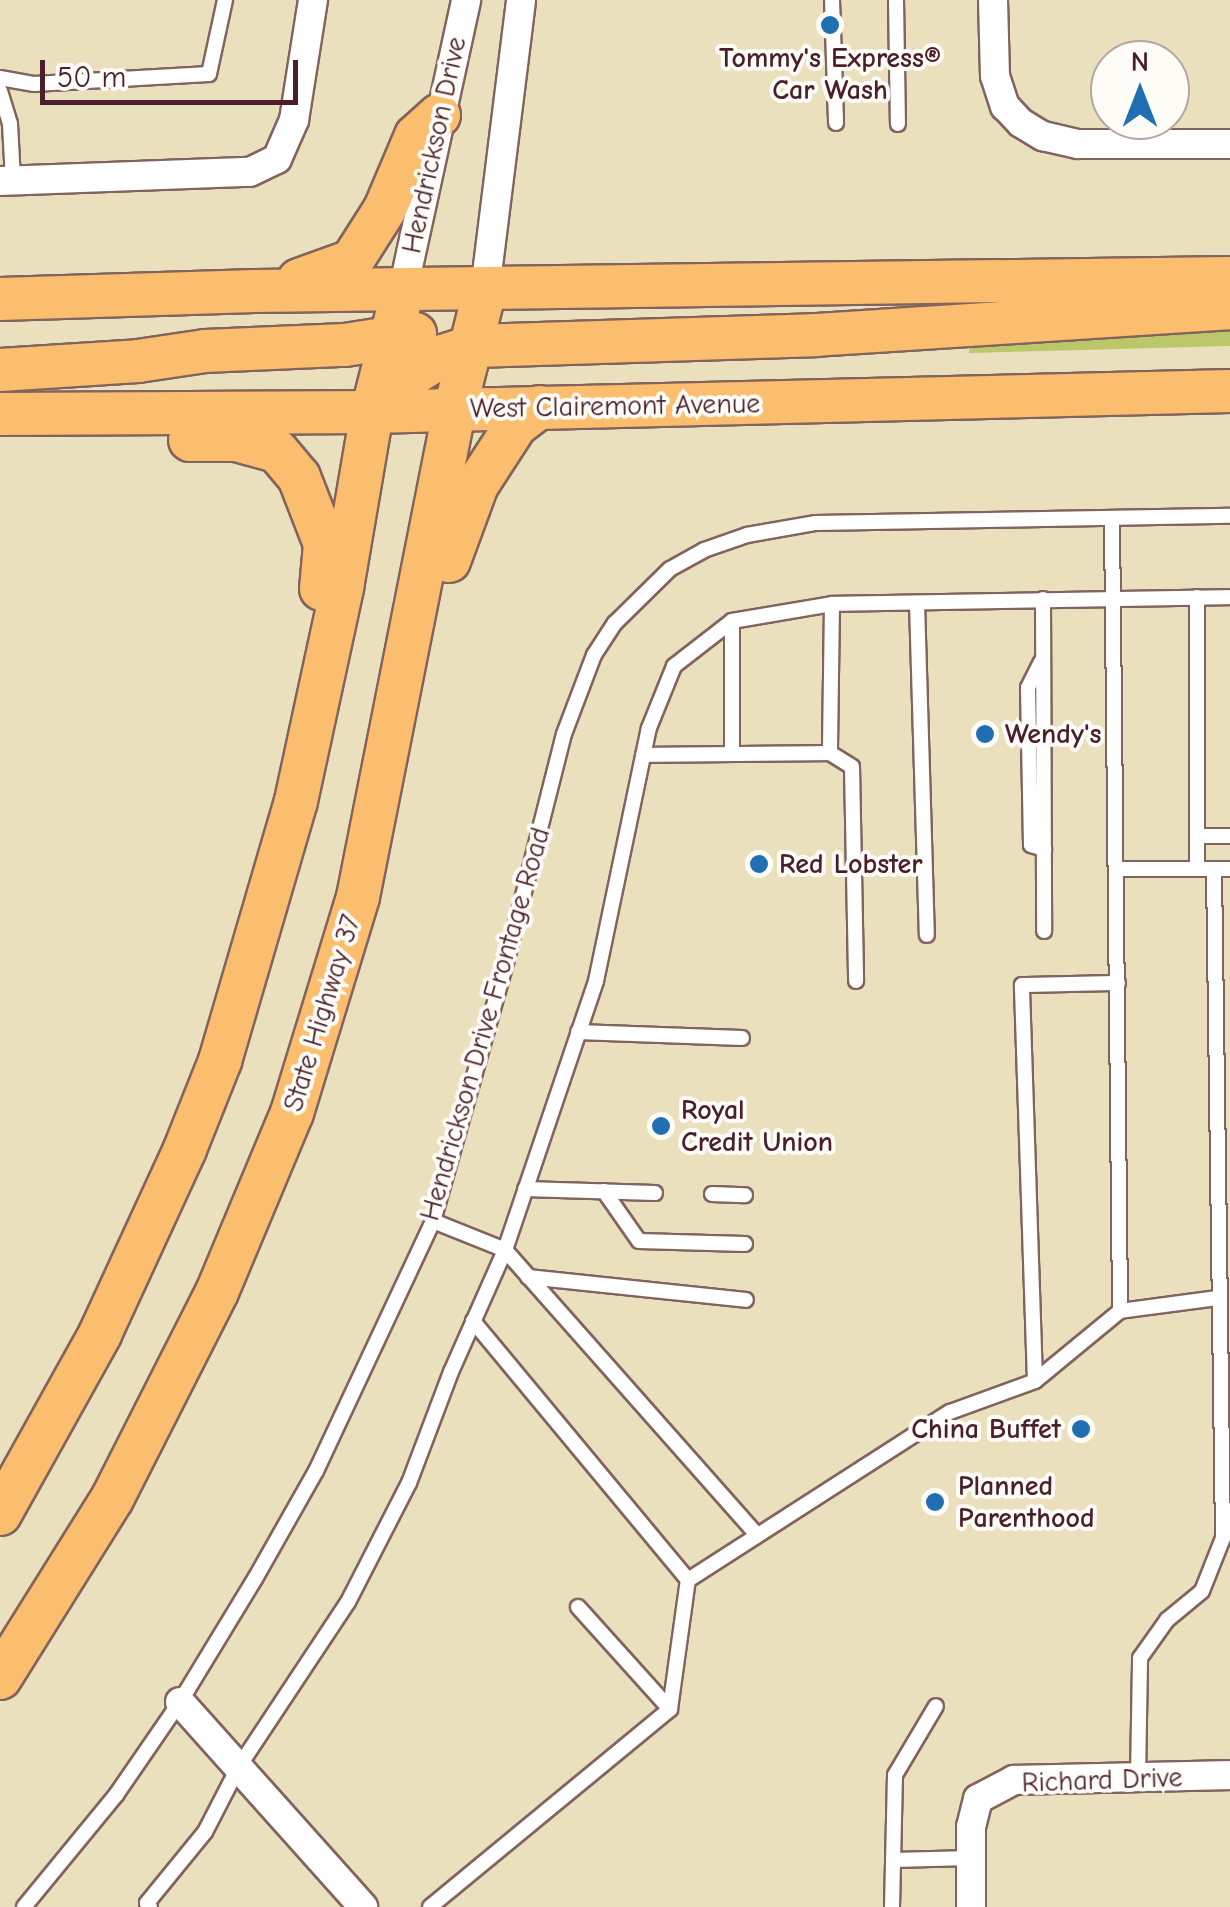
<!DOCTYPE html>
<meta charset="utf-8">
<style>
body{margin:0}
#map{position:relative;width:1230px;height:1907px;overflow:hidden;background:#eae0be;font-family:"Comic Neue",sans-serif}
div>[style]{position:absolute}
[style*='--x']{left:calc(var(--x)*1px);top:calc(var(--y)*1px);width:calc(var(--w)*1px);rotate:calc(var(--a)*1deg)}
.green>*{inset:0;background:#bbc86a}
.roads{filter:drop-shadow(2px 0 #82635e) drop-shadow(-2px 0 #82635e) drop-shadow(0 2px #82635e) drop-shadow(0 -2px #82635e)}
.lane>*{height:14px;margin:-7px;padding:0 7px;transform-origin:7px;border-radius:7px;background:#fff}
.street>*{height:28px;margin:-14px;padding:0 14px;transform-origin:14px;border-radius:14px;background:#fff}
.primary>*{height:42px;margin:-21px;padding:0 21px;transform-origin:21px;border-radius:21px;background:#fbbd6e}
.dots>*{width:28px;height:28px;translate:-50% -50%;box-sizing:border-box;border:5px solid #fdfcf7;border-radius:50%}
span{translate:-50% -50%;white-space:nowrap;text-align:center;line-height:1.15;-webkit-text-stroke:8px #fdfcf7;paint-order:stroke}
.poi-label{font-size:28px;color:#4a1f2b;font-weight:700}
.left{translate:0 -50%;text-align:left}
.right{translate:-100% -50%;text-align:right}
.street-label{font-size:28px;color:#4a1f2b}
.north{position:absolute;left:1090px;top:40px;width:100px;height:100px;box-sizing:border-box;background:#fdfcf7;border:2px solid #b5a4a5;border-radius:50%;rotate:0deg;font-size:28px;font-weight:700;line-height:40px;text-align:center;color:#4a1f2b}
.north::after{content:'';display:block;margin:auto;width:35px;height:45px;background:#1f6fb2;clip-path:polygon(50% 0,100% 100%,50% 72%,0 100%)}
.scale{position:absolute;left:40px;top:60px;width:258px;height:45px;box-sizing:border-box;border:5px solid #4a1f2b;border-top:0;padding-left:12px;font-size:30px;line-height:35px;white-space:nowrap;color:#4a1f2b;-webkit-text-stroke:8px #fdfcf7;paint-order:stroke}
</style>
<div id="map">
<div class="green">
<div style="clip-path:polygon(1230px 323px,1230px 346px,969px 353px,970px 340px)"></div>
</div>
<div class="roads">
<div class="lane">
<div style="--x:832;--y:0;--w:123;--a:88.1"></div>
<div style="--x:896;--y:0;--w:124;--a:89.1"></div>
<div style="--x:0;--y:78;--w:35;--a:10"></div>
<div style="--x:34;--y:84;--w:175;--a:-3.3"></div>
<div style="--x:209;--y:74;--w:76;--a:-77.8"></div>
<div style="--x:0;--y:91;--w:34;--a:73"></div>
<div style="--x:10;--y:124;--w:56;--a:86.9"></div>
<div style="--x:1112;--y:518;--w:793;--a:89.42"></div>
<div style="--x:1197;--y:597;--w:272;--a:90"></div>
<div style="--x:1043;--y:599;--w:332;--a:89.8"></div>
<div style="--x:917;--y:603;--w:332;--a:88.3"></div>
<div style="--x:832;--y:604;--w:149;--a:90.8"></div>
<div style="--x:830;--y:753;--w:26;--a:32"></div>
<div style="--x:852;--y:767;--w:214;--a:88.9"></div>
<div style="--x:732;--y:621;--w:133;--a:90"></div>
<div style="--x:1041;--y:662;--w:29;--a:117"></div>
<div style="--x:1028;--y:688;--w:157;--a:88.9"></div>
<div style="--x:1031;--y:845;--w:14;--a:17"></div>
<div style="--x:643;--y:755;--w:187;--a:-0.6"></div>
<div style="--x:1198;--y:836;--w:32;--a:0"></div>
<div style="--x:1116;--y:869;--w:114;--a:0"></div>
<div style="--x:578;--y:1032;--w:164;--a:2.1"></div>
<div style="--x:525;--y:1189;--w:130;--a:1.8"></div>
<div style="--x:604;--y:1191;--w:61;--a:55"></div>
<div style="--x:639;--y:1241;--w:106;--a:1.6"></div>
<div style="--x:712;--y:1194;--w:33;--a:2"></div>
<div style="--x:433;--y:1221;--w:78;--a:21.9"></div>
<div style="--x:505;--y:1250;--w:379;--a:48.5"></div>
<div style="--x:528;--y:1277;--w:219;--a:6"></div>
<div style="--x:473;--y:1321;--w:337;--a:50.3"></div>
<div style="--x:1035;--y:1381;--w:396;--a:-91.9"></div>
<div style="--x:1022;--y:985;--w:96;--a:-1.2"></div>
<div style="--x:578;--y:1607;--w:137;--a:48"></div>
<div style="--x:1138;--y:1777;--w:119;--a:-89"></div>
<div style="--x:1140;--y:1658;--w:47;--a:-54.6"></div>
<div style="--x:1167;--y:1620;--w:45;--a:-39.6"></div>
<div style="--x:1202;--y:1591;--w:57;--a:-68.4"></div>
<div style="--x:1223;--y:1538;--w:669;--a:-90.77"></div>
<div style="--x:893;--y:1860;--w:78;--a:-1.5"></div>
<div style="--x:24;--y:1907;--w:145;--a:-50.6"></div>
<div style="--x:116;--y:1795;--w:113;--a:-55.5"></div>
<div style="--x:180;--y:1702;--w:146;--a:-58.7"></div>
<div style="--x:256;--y:1577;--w:122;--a:-60.5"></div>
<div style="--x:316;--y:1471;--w:276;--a:-64.9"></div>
<div style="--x:433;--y:1221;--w:268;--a:-74.2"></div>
<div style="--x:506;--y:963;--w:236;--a:-75.8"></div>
<div style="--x:564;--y:734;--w:85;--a:-69.2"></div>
<div style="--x:594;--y:655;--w:38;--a:-57"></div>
<div style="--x:615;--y:623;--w:77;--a:-44.5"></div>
<div style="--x:670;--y:569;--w:39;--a:-29"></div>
<div style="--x:704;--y:550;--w:46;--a:-19.2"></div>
<div style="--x:747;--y:535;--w:70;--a:-9.9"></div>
<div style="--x:816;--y:523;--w:414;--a:-1"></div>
<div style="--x:150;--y:1907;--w:5;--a:-127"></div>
<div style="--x:147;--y:1903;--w:92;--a:-50.8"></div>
<div style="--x:205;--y:1832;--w:72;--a:-62.7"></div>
<div style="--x:238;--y:1768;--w:199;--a:-56.5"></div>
<div style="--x:348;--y:1602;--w:134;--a:-62.9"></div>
<div style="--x:409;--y:1483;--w:119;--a:-69.3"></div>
<div style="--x:451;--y:1372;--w:133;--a:-66.1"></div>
<div style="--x:505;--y:1250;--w:284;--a:-71.3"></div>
<div style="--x:596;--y:981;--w:258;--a:-78.2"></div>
<div style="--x:649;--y:728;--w:67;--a:-68"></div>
<div style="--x:674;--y:666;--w:73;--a:-37.8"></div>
<div style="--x:732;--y:621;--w:101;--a:-9.6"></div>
<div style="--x:832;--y:604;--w:398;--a:-1"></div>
<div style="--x:430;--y:1907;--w:311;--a:-39.5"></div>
<div style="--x:670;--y:1709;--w:130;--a:-82.1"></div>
<div style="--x:688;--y:1580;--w:311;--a:-32.7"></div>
<div style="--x:950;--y:1412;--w:90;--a:-20"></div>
<div style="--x:1035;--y:1381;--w:110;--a:-39.5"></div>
<div style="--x:1120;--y:1311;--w:99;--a:-7.6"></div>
<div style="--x:892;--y:1907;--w:132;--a:-88.7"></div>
<div style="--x:895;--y:1775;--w:80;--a:-59.3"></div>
</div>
<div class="street">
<div style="--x:993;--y:0;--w:76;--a:88.5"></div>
<div style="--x:995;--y:76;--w:32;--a:72"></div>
<div style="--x:1005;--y:106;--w:23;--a:47"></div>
<div style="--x:1021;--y:123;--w:26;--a:31"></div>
<div style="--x:1043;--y:136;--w:36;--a:13"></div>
<div style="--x:1078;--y:144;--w:152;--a:0"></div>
<div style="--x:0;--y:181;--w:250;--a:-2.1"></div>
<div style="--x:250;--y:172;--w:30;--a:-26"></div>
<div style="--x:277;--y:159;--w:43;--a:-66.4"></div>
<div style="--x:294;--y:120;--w:121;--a:-81"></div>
<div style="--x:403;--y:290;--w:297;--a:-77.7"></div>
<div style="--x:485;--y:290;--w:292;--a:-82.9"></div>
<div style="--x:180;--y:1702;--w:275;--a:48.2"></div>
<div style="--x:971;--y:1907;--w:80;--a:-90"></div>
<div style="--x:971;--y:1827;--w:29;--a:-76"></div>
<div style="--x:978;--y:1799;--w:41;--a:-27.8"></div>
<div style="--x:1014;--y:1780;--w:216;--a:-1.3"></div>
</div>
<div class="primary">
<div style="--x:299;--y:280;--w:56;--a:-19.7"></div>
<div style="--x:352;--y:261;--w:62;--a:-57.6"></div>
<div style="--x:385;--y:209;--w:79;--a:-67"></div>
<div style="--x:416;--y:136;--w:31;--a:-42"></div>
<div style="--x:0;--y:299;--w:255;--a:-1.8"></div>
<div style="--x:255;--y:291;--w:975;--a:-0.76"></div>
<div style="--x:0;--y:370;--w:138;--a:-3.7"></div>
<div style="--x:138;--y:361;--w:68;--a:-8.5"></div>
<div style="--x:205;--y:351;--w:140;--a:-2.5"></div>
<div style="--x:345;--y:345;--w:71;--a:-8.9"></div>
<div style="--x:373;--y:412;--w:33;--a:-50"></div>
<div style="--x:394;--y:387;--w:27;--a:-34"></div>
<div style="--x:416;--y:372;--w:31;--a:-31"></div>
<div style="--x:443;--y:356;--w:32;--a:-18"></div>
<div style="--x:473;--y:346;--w:342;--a:-1.8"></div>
<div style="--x:815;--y:335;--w:416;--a:-3.7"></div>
<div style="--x:0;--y:414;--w:372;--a:-0.3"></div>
<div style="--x:372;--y:412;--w:858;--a:-1.4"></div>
<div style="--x:190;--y:440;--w:46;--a:0"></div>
<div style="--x:236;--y:440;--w:42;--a:15"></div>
<div style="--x:277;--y:451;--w:34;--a:50"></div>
<div style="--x:299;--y:477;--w:72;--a:68.8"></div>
<div style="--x:325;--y:544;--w:45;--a:95.1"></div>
<div style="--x:449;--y:561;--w:81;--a:-69.8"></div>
<div style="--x:477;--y:485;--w:72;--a:-57"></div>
<div style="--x:516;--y:425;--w:30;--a:-37"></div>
<div style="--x:0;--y:1514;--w:206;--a:-60.9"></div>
<div style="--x:100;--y:1334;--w:204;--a:-65.3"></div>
<div style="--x:185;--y:1149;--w:95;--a:-68.3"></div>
<div style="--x:220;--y:1061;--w:271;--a:-73.7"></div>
<div style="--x:296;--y:801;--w:218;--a:-77.8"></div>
<div style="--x:342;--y:588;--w:179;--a:-80.3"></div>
<div style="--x:372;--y:412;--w:126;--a:-75.7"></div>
<div style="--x:0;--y:1678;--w:211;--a:-58"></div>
<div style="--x:112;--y:1499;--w:232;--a:-63.1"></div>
<div style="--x:217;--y:1292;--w:194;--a:-67.3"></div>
<div style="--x:292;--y:1113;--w:226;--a:-73"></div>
<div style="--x:358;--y:897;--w:498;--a:-78.8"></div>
<div style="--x:455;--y:409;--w:123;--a:-75.9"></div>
</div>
</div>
<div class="dots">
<div style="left:830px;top:25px;background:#1f6fb2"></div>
<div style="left:985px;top:734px;background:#1f6fb2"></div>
<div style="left:759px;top:864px;background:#1f6fb2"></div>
<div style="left:661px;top:1126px;background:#1f6fb2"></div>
<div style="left:1081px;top:1429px;background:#1f6fb2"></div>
<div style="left:935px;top:1502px;background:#1f6fb2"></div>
</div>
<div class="poi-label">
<span style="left:830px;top:74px">Tommy's Express®<br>Car Wash</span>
<span class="left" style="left:1005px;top:734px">Wendy's</span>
<span class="left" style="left:779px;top:864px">Red Lobster</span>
<span class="left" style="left:681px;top:1126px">Royal<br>Credit Union</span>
<span class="right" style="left:1061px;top:1429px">China Buffet</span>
<span class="left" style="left:958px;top:1502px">Planned<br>Parenthood</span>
</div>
<div class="street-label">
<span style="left:434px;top:145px;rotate:-78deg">Hendrickson Drive</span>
<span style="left:615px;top:406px;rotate:-1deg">West Clairemont Avenue</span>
<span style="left:322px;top:1013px;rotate:-73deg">State Highway 37</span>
<span style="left:485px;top:1024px;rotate:-74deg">Hendrickson Drive Frontage Road</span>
<span style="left:1102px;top:1780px;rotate:-2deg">Richard Drive</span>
</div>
<div class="north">N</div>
<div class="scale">50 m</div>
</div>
